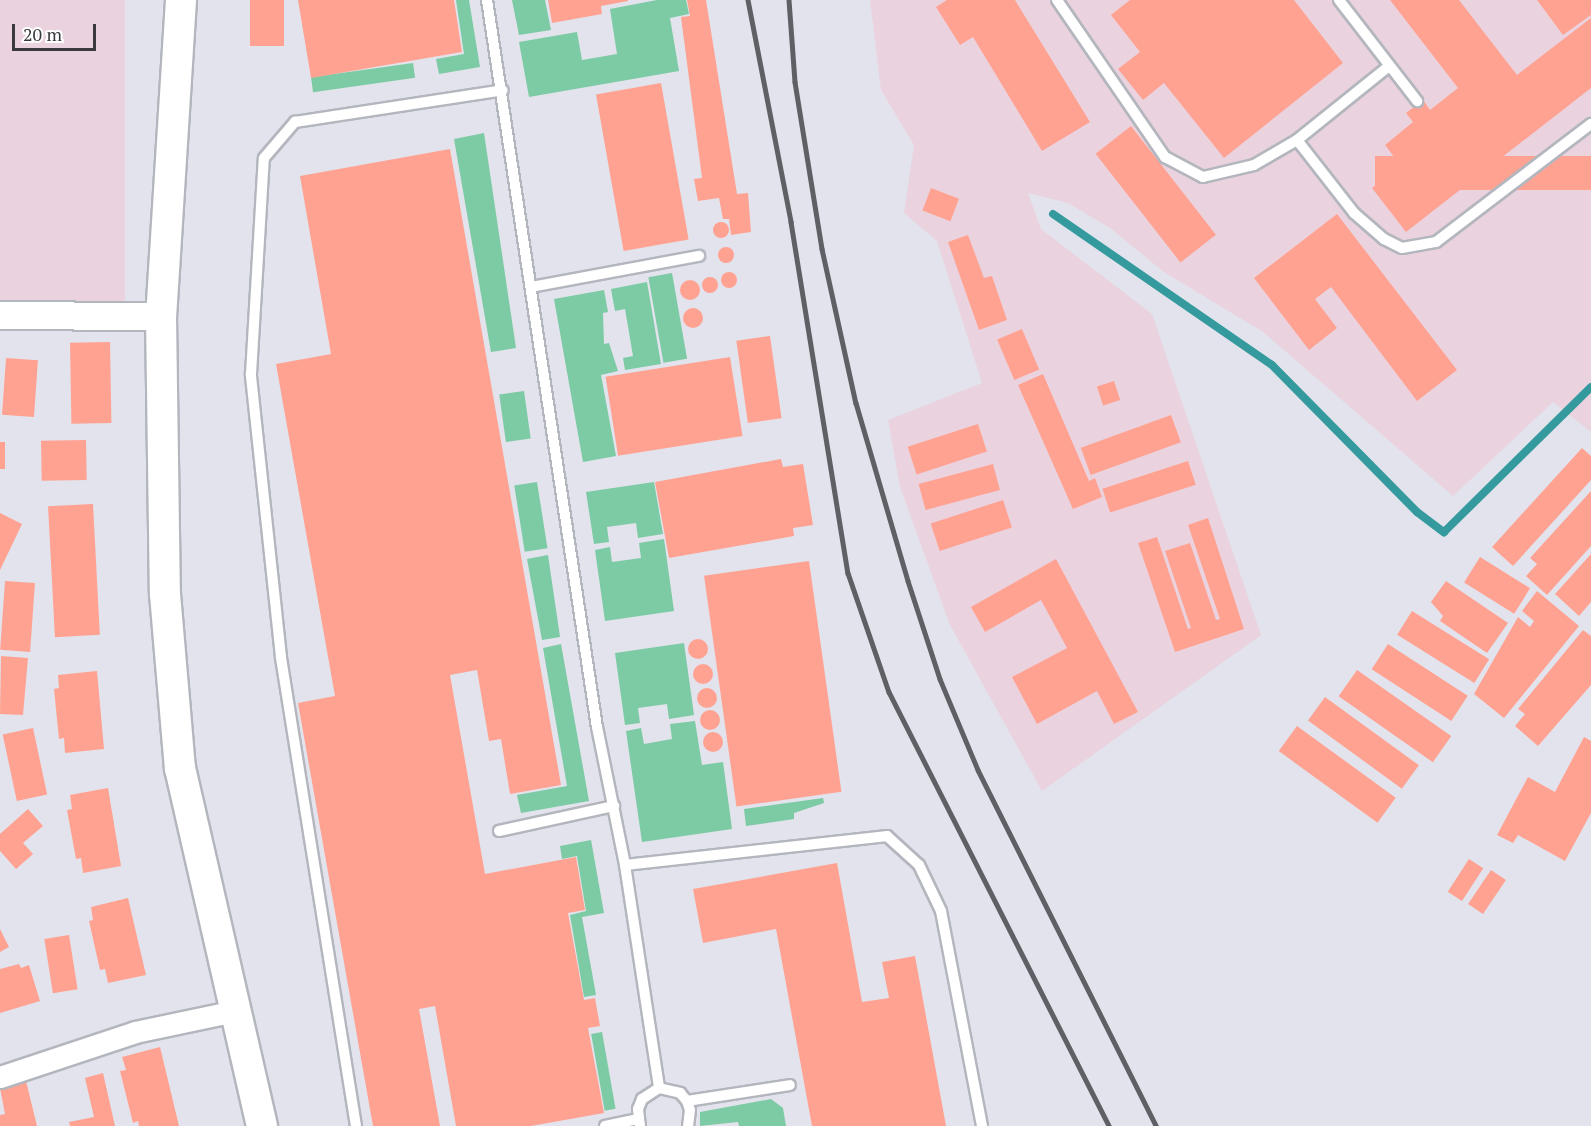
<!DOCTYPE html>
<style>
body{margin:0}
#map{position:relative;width:1591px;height:1126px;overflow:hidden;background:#e2e3ec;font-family:"PT Serif",serif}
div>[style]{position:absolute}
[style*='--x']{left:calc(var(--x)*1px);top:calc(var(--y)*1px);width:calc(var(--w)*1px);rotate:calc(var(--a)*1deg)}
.industrial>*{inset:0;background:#ead3de;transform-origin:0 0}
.green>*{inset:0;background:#7ccba4;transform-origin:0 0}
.stream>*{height:8px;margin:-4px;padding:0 4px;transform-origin:4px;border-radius:4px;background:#359a9e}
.building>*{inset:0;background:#ffa292;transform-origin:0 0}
.round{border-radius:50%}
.roads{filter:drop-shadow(2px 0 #b4b6be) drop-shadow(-2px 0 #b4b6be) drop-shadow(0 2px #b4b6be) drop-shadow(0 -2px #b4b6be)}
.service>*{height:10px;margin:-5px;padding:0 5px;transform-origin:5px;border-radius:5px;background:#fff}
.minor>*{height:21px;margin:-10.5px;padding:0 10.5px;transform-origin:10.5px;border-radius:10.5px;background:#fff}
.tertiary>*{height:27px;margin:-13.5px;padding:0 13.5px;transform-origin:13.5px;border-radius:13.5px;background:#fff}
.secondary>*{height:30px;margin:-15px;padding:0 15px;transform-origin:15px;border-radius:15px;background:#fff}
.rail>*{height:4.5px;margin:-2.25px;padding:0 2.25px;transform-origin:2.25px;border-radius:2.25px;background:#5f6065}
span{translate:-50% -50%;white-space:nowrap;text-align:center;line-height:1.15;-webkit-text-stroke:4.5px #fff;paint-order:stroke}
.scale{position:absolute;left:12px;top:24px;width:84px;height:27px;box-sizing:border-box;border:3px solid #393a3d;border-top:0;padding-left:8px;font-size:18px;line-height:21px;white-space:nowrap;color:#393a3d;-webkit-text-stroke:4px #fff;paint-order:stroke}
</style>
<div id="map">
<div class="industrial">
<div style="left:0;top:0;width:125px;height:301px"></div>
<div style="clip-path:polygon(870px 0,1591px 0,1591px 432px,1553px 402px,1453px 496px,1263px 332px,1164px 272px,1110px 228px,1068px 203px,1028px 193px,1041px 229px,1152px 314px,1261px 635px,1042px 791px,950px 625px,900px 487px,888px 420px,982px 383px,937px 241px,904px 213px,914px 145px,881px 90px)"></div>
</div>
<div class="green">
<div style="clip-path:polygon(456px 0,469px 0,480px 67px,439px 74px,436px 59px,464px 54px)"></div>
<div style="clip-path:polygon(512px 0,545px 0,551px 30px,519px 35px)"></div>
<div style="clip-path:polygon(657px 0,686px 0,689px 14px,670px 18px,679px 71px,529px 97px,519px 42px,577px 32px,582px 60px,617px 54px,610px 9px)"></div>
<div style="left:413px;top:63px;width:15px;height:103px;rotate:82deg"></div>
<div style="clip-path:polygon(484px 133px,516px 348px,491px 352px,454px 139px)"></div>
<div style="left:672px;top:273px;width:87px;height:24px;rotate:80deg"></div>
<div style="clip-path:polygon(647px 282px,661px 364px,625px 370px,623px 358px,633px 356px,625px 309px,615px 311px,611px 289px)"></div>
<div style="clip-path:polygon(604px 290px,608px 312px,603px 313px,604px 344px,609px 343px,618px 371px,601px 375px,616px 456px,583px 462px,554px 299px)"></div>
<div style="left:524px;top:391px;width:48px;height:25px;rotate:82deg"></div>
<div style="left:537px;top:482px;width:67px;height:23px;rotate:81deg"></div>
<div style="clip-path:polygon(654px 482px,663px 534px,638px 538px,636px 523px,607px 527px,609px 542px,594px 544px,586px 492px)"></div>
<div style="clip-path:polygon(664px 539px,674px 611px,605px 621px,595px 550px,610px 547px,612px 562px,641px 558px,639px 543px)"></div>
<div style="clip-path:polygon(548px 555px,560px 637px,542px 640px,527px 559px)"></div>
<div style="clip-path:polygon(684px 643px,694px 715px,669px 719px,667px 704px,638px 708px,640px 723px,625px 725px,615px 653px)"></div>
<div style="clip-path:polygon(561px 644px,589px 801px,521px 813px,517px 795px,567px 786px,543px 648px)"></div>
<div style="clip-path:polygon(695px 721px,702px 765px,723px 762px,732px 829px,642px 842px,626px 731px,641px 728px,644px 744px,672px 739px,670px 724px)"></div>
<div style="clip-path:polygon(823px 798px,824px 803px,794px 813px,794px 819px,746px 826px,744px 809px)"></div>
<div style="clip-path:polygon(591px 840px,604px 913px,582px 917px,596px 995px,584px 997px,570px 915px,586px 911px,577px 856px,562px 859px,560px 846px)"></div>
<div style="left:602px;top:1032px;width:78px;height:11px;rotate:80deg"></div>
<div style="clip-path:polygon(771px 1099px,783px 1108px,786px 1126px,739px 1126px,738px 1122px,700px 1126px,700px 1112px)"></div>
</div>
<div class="stream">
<div style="--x:1053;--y:214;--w:266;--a:34.6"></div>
<div style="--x:1272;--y:365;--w:206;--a:45.4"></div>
<div style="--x:1417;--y:512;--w:34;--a:37"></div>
<div style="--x:1444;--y:532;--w:206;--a:-44.6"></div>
</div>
<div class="building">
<div style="left:250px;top:0;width:34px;height:46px"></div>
<div style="clip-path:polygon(298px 0,454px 0,462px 52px,311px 78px)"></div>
<div style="clip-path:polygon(548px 0,628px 0,628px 1px,601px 6px,602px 14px,552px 23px)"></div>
<div style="clip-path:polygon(687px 0,706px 0,737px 194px,748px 193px,751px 232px,731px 235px,729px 219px,723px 219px,719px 198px,698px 201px,694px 179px,702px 178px,681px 17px,690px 16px)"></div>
<div style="clip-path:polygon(947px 0,1015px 0,1090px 122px,1042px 151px,973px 37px,960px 45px,936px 7px)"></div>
<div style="clip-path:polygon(1130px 0,1294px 0,1343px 63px,1224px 158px,1164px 83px,1143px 100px,1118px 69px,1140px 52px,1111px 15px)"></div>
<div style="clip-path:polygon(1390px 0,1459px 0,1517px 75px,1591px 18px,1591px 88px,1406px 232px,1372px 188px,1401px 166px,1385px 145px,1413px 122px,1406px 113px,1423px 100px,1430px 110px,1458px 88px)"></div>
<div style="clip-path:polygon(1537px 0,1591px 0,1591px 15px,1563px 35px)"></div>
<div style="left:661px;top:83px;width:159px;height:66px;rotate:80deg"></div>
<div style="left:1131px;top:126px;width:138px;height:45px;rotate:52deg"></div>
<div style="clip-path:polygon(450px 149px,561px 785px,510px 794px,501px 739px,489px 741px,477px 670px,450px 675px,485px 874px,576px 857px,585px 910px,568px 913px,584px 1000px,595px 998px,600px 1026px,588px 1028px,604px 1113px,531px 1126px,456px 1126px,435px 1006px,419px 1009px,440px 1126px,373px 1126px,298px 703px,335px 696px,276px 364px,331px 354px,300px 176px)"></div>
<div style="left:1591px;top:156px;width:34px;height:216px;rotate:90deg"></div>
<div style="left:931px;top:188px;width:30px;height:24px;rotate:21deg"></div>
<div style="clip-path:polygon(1337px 214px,1457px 370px,1417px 401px,1331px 287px,1315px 299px,1337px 328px,1309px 350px,1254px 278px)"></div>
<div class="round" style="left:713px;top:222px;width:16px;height:16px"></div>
<div style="clip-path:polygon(968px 235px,984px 278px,992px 276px,1007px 320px,979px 330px,948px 242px)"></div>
<div class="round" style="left:718px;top:247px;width:16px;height:16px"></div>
<div class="round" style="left:721px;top:272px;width:16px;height:16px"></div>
<div class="round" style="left:702px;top:277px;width:16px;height:16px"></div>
<div class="round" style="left:680px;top:280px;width:20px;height:20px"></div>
<div class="round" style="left:683px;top:308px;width:20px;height:20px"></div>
<div style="left:1022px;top:329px;width:44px;height:27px;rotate:67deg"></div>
<div style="left:770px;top:336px;width:83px;height:34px;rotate:82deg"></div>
<div style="left:110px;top:342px;width:81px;height:40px;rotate:89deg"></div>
<div style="left:730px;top:357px;width:80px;height:126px;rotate:81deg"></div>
<div style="left:6px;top:358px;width:32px;height:57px;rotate:4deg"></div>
<div style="clip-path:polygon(1043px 374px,1089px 481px,1095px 478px,1102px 497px,1073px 509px,1018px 385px)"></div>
<div style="left:1114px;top:381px;width:20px;height:18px;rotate:72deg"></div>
<div style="left:1171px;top:415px;width:29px;height:96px;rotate:70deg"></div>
<div style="left:978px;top:424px;width:29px;height:74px;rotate:72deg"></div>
<div style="left:86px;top:440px;width:40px;height:45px;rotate:89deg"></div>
<div style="left:0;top:442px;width:5px;height:27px"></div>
<div style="clip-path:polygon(1582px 448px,1591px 456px,1591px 480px,1513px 566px,1492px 547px)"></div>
<div style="clip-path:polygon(781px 459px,783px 467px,803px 464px,813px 525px,793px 528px,794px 536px,669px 558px,655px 482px)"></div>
<div style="left:1188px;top:461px;width:25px;height:90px;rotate:72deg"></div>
<div style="left:993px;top:464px;width:27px;height:77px;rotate:75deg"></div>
<div style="clip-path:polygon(1591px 491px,1591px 546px,1547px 595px,1526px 576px,1537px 564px,1530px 558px)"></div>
<div style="left:1003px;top:500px;width:29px;height:76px;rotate:72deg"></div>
<div style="left:93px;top:504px;width:131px;height:45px;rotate:87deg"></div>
<div style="clip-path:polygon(0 513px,22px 524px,0 570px)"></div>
<div style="clip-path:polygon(1208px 518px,1244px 629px,1175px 652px,1138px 543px,1157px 537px,1188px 629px,1191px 628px,1165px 551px,1190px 543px,1216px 620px,1220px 619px,1188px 525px)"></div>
<div style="clip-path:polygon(1591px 554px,1591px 602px,1579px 616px,1555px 594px)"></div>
<div style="left:1480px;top:557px;width:59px;height:30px;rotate:32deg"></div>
<div style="clip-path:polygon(1056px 559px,1138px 712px,1114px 724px,1097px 691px,1037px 724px,1012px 677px,1067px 648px,1041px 600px,985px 632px,971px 607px)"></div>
<div style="left:809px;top:561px;width:233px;height:106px;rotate:82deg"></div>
<div style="left:5px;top:581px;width:30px;height:69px;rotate:4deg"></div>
<div style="clip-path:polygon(1446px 581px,1508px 623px,1487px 653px,1440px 621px,1443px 616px,1431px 602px)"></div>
<div style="clip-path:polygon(1537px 591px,1579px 626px,1504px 718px,1474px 694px,1518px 617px,1530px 627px,1534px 621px,1522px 611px)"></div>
<div style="left:1412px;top:611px;width:91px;height:28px;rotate:32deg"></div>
<div style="clip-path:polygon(1583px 630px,1591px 636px,1591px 685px,1538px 746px,1515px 726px,1525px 714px,1518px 709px)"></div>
<div class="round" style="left:688px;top:639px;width:20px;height:20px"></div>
<div style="left:1388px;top:644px;width:95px;height:30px;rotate:33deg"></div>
<div style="clip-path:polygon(1px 656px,28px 658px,23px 715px,0 714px)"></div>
<div class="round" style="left:693px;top:664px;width:20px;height:20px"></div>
<div style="left:1357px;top:670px;width:115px;height:32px;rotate:35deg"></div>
<div style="clip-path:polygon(97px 671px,104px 749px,65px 753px,64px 738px,59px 739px,54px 689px,59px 688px,58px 675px)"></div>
<div class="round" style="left:697px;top:688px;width:20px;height:20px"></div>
<div style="left:1325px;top:697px;width:116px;height:29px;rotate:36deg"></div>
<div class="round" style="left:700px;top:710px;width:20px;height:20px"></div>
<div style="left:1297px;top:726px;width:122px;height:31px;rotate:36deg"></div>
<div style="left:33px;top:728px;width:68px;height:31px;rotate:78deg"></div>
<div class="round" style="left:703px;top:732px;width:20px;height:20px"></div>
<div style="clip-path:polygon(1584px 737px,1591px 741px,1591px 813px,1565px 861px,1518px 835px,1513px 843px,1497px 835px,1528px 777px,1555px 792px)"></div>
<div style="clip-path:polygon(108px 788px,121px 866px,83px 873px,81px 858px,76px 859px,67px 810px,72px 809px,70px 795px)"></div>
<div style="clip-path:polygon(28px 809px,43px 826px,23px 843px,33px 854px,16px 869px,0 851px,0 834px)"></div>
<div style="left:1469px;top:859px;width:17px;height:39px;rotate:33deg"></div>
<div style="clip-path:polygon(837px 863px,862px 1002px,889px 998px,882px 962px,915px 956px,946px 1126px,812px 1126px,776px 929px,703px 943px,693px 889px)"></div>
<div style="left:1491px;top:870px;width:18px;height:41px;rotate:34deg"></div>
<div style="clip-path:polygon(128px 898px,146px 975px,108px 983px,105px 969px,100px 970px,89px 921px,93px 920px,91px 907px)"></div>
<div style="clip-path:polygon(0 929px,9px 947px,0 952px)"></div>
<div style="left:69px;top:935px;width:55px;height:25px;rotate:81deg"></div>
<div style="clip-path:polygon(19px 964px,21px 968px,29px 965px,40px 1001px,0 1013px,0 969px)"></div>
<div style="clip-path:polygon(160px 1047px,179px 1126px,139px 1126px,138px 1121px,133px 1123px,120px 1071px,126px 1070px,122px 1057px)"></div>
<div style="clip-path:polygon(103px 1073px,115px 1126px,70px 1126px,69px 1122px,94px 1117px,85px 1078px)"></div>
<div style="clip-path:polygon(26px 1081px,37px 1126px,0 1126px,0 1115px,5px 1114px,0 1088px)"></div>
</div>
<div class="roads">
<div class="service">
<div style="--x:487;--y:0;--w:735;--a:81.4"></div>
<div style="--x:597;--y:727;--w:141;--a:78.5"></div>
<div style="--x:625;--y:865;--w:226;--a:81.3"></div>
<div style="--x:1057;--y:0;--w:191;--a:55.5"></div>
<div style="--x:1165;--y:157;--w:43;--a:27.8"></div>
<div style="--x:1203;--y:177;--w:52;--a:-13.2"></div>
<div style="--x:1254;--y:165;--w:50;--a:-30.2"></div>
<div style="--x:1297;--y:140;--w:93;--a:52"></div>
<div style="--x:1354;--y:213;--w:40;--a:41"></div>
<div style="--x:1384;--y:239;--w:20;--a:27"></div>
<div style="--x:1402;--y:248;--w:35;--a:-10"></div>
<div style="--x:1436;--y:242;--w:195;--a:-37.3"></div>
<div style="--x:1339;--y:0;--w:128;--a:52.3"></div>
<div style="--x:1297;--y:140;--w:118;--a:-38.8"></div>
<div style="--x:531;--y:287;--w:171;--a:-10.5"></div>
<div style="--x:499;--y:831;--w:118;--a:-12.3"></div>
<div style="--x:625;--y:865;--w:264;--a:-6.3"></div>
<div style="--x:887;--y:836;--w:43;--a:42.2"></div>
<div style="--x:919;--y:865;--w:51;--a:64.4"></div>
<div style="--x:941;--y:911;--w:219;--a:79.2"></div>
<div style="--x:687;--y:1101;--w:104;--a:-8.8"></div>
<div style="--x:356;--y:1126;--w:475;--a:-99.1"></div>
<div style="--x:281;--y:657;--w:285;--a:-96.1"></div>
<div style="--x:251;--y:374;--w:216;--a:-86.6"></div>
<div style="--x:264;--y:158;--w:48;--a:-49.3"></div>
<div style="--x:295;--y:122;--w:210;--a:-8.7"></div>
<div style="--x:605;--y:1126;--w:33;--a:-12"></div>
<div style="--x:640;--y:1126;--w:17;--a:-97"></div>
<div style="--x:638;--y:1109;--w:11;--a:-68"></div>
<div style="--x:642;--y:1099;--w:20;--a:-33"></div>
<div style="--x:659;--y:1088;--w:22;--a:13"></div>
<div style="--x:680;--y:1093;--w:11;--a:49"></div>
<div style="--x:687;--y:1101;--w:9;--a:72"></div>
<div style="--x:690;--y:1110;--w:16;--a:97"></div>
</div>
<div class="minor">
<div style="--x:0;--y:1077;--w:142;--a:-18.4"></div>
<div style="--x:135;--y:1032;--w:102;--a:-11.9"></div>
</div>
<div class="tertiary">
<div style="--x:0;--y:315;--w:161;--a:0.4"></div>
</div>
<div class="secondary">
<div style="--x:181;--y:0;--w:317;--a:93.6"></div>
<div style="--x:161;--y:316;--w:278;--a:89.2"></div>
<div style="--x:165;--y:594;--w:175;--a:85.1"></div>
<div style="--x:180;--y:768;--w:367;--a:77.1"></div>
</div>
</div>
<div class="rail">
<div style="--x:748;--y:0;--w:226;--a:79"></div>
<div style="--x:791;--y:222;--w:356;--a:80.8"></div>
<div style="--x:848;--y:573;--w:126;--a:71"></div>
<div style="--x:889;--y:692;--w:487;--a:63.1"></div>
<div style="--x:789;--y:0;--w:82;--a:85.8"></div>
<div style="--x:795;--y:82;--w:169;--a:80.8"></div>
<div style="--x:822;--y:249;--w:158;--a:77.6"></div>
<div style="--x:856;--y:403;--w:185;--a:73.7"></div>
<div style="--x:908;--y:581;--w:103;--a:71.9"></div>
<div style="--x:940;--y:679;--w:99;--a:67.3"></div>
<div style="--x:978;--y:770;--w:398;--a:63.4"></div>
</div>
<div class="scale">20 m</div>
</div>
